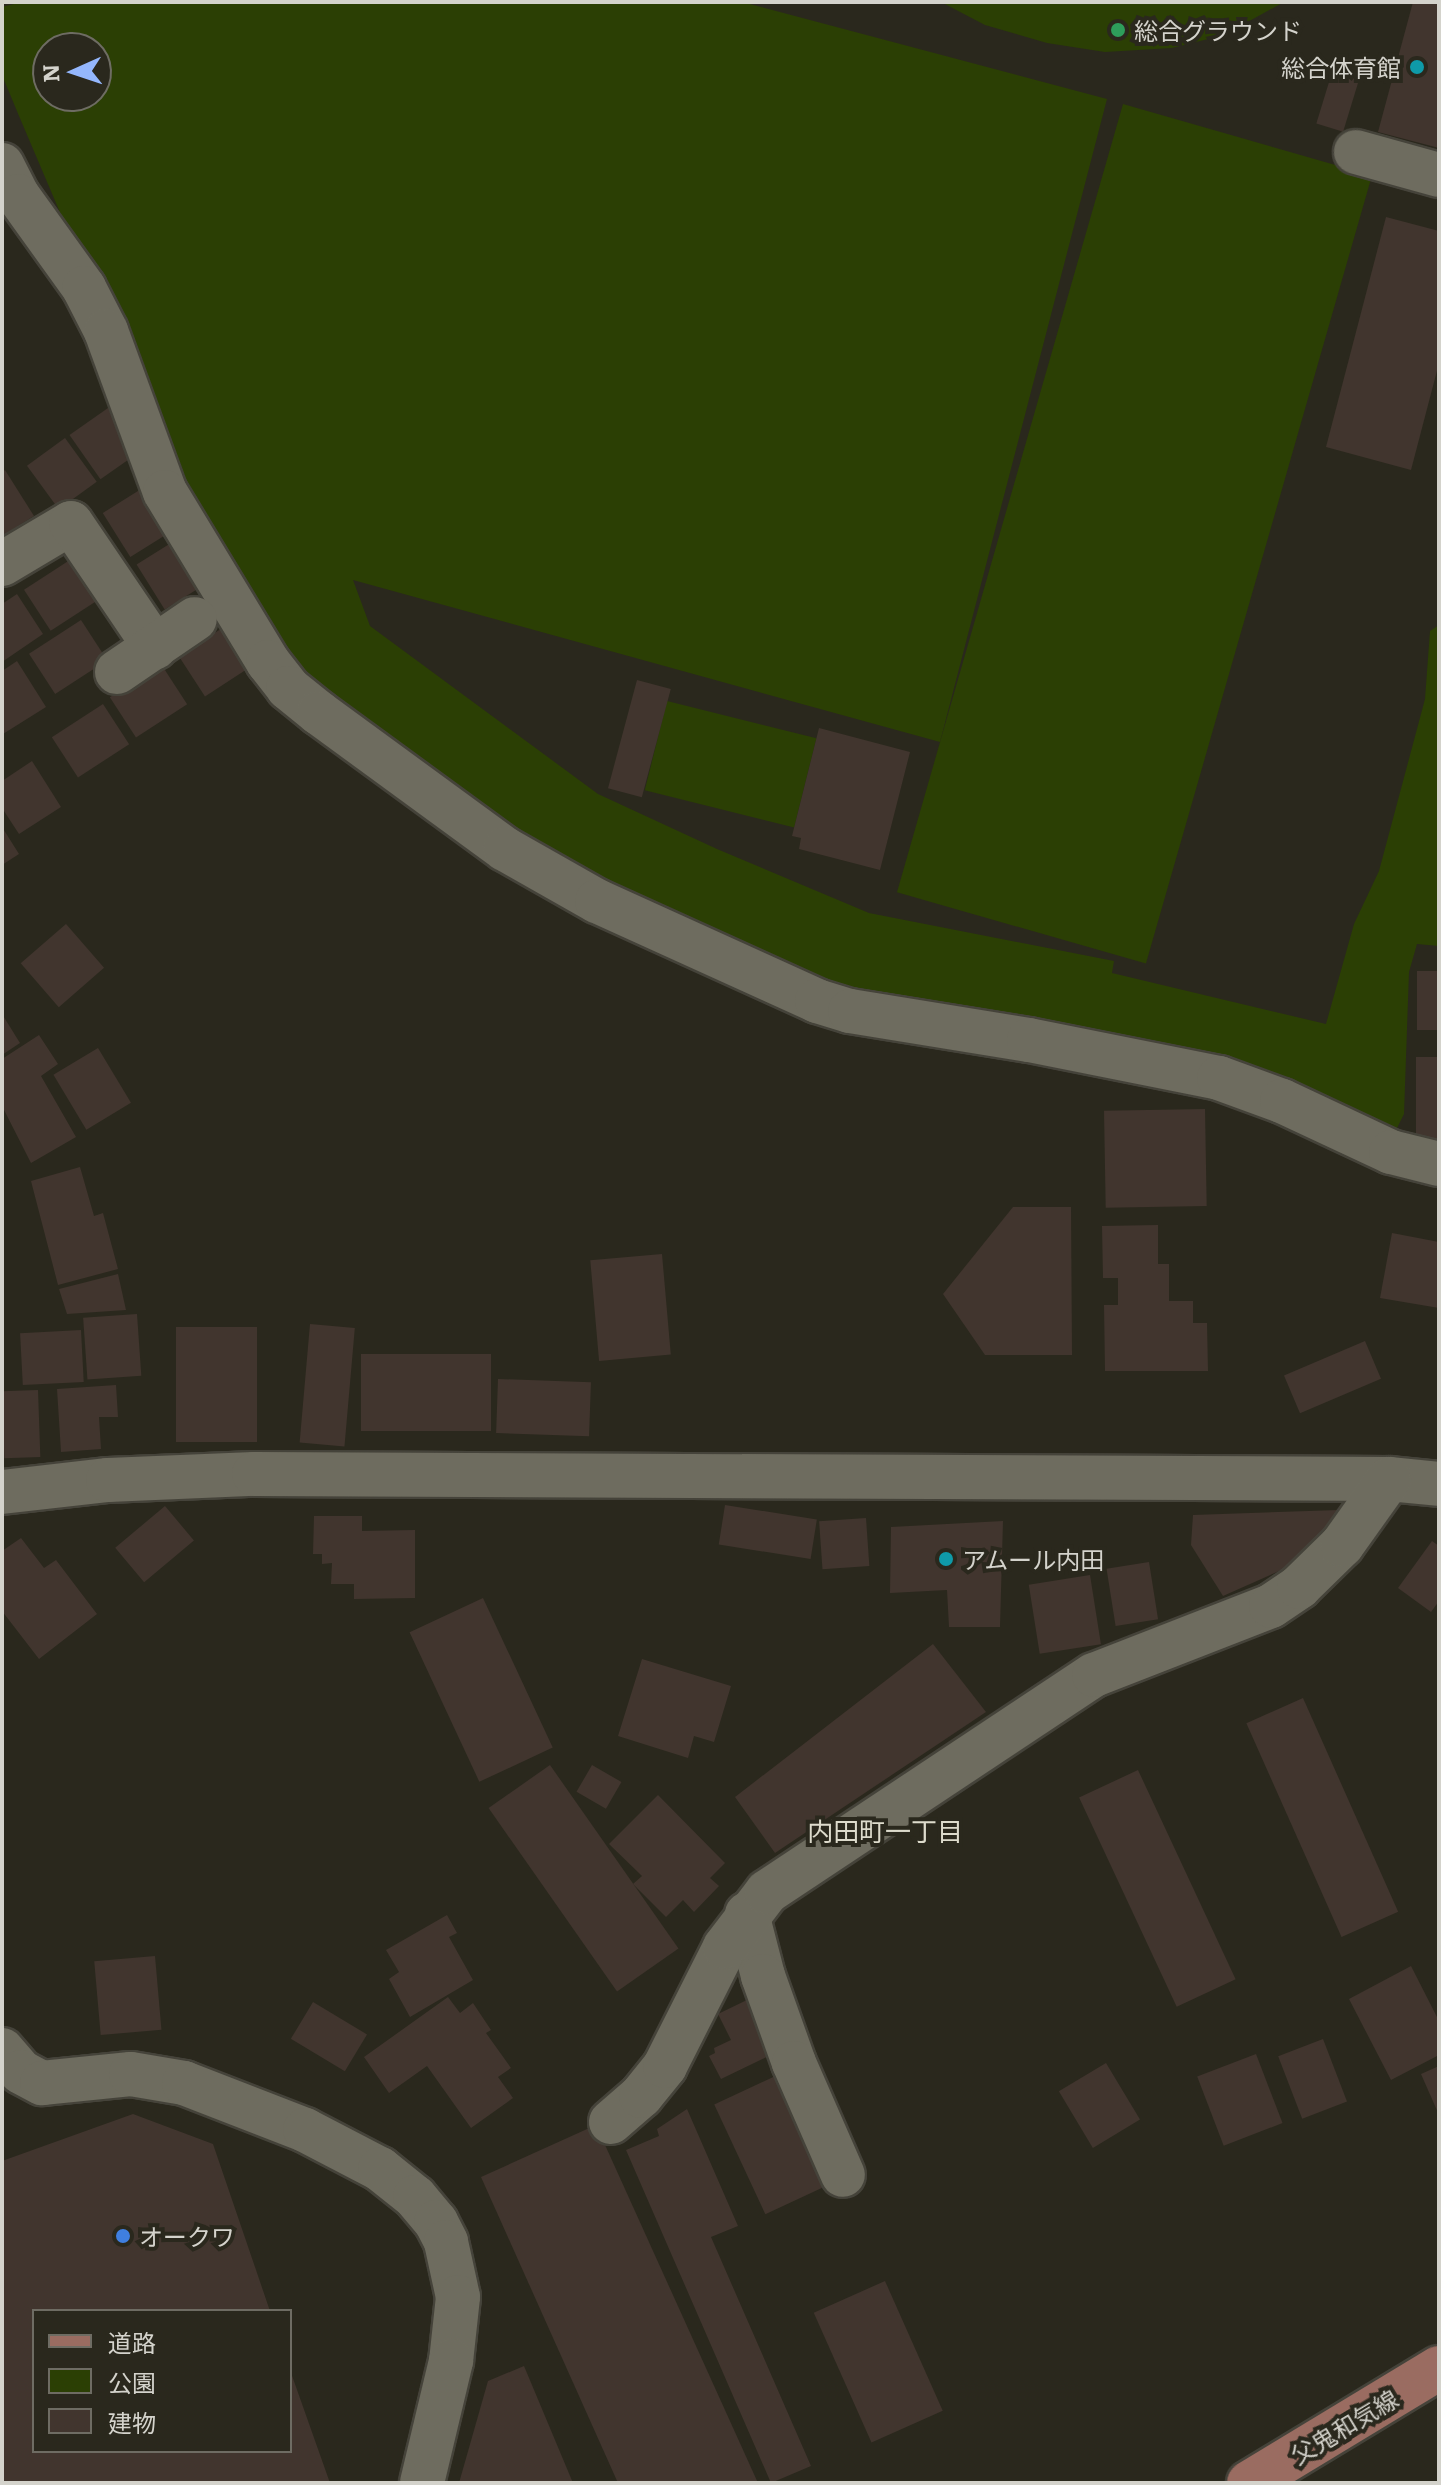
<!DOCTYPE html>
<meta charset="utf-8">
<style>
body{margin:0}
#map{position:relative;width:1441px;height:2485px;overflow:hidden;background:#2a281d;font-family:Literata,"Noto Sans JP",serif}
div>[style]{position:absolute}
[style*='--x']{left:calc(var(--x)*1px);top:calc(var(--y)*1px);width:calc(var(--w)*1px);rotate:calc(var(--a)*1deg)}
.green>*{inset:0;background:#2b3f04;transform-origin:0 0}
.building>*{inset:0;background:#41352e;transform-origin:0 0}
.roads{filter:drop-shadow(2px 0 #45433a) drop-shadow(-2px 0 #45433a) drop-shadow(0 2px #45433a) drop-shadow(0 -2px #45433a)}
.minor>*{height:44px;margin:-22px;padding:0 22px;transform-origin:22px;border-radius:22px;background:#6e6c5f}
.major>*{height:44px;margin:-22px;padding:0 22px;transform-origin:22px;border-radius:22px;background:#9a6c61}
.dots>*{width:22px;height:22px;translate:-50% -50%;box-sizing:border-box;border:4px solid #2a281d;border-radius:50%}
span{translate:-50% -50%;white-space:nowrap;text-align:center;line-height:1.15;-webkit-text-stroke:8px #2a281d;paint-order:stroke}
.poi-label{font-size:24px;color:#d4d3cc}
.left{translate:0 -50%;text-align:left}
.right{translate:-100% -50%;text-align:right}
.street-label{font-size:24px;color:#d4d3cc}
.neighbourhood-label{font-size:26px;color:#dddbcc}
.frame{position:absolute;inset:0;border:4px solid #d4d3cc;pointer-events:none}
.legend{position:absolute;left:32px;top:2309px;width:260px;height:144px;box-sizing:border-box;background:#2a281d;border:2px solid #6e6c63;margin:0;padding:10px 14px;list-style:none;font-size:24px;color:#d4d3cc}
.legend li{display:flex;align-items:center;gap:16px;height:40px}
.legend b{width:40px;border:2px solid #6e6c63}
.north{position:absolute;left:32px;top:32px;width:80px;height:80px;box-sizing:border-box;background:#2a281d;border:2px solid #6e6c63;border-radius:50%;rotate:267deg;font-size:22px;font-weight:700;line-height:32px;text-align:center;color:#d4d3cc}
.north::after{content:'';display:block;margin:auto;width:28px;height:36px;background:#94b7fd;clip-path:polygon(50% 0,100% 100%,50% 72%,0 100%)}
</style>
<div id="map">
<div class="green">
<div style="clip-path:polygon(evenodd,22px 2px,742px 2px,1107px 99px,940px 742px,353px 580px,370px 626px,598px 794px,717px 849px,869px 913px,1114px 961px,1112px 973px,1326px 1024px,1354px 924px,1379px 871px,1425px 699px,1430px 631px,1439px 625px,1439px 946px,1417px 944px,1409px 972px,1404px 1114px,1393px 1136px,849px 997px,581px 882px,312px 698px,190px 518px,19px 116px,2px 75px,2px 7px,22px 2px,48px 48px,96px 48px,96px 96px,48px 96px,48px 48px)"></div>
<div style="clip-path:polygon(941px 2px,1284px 2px,1224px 35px,1172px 48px,1105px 52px,1047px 43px,985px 25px)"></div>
<div style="left:1123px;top:104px;width:259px;height:820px;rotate:16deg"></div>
<div style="left:667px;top:701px;width:154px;height:92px;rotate:14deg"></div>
</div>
<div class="building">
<div style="clip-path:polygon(1413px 2px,1439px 2px,1439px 148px,1378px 132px)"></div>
<div style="left:1333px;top:69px;width:28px;height:57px;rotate:17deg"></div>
<div style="clip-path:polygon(1386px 217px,1439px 231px,1439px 363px,1411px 470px,1326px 447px)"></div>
<div style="left:108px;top:408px;width:54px;height:47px;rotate:55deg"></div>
<div style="left:65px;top:438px;width:54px;height:47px;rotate:54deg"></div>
<div style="clip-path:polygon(5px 470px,34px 516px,2px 536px,2px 472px)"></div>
<div style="left:146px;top:486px;width:52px;height:51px;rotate:58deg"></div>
<div style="left:179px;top:538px;width:53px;height:50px;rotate:58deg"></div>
<div style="left:76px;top:556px;width:49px;height:62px;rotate:57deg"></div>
<div style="clip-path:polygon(17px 594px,43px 634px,2px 662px,2px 604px)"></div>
<div style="left:81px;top:620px;width:48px;height:62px;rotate:57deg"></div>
<div style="left:230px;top:623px;width:48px;height:61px;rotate:57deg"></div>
<div style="clip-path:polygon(17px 661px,46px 707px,3px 734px,2px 671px)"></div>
<div style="left:161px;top:664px;width:48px;height:61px;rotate:57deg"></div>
<div style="left:637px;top:680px;width:35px;height:112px;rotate:15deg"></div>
<div style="left:103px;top:704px;width:48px;height:61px;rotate:57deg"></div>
<div style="clip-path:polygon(819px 728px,910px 752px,880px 870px,799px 849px,801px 838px,792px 836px)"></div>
<div style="clip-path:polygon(32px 761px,61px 807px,19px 834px,2px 808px,2px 781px)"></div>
<div style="clip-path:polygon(2px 827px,19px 854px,2px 865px)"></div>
<div style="left:66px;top:924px;width:58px;height:60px;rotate:49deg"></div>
<div style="left:1439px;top:971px;width:59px;height:22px;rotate:90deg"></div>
<div style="clip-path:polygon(2px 1014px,20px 1043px,2px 1055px)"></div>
<div style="clip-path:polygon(39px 1035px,58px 1064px,41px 1076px,76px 1137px,31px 1163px,2px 1106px,2px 1059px)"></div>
<div style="left:98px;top:1048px;width:64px;height:52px;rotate:59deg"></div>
<div style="left:1416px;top:1057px;width:23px;height:92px"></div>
<div style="left:1205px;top:1109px;width:97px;height:101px;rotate:89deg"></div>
<div style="clip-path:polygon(80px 1167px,94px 1216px,103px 1213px,118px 1269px,58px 1285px,31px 1181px)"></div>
<div style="clip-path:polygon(1013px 1207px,1071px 1207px,1072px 1355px,985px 1355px,943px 1294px)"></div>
<div style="clip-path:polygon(1158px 1225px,1158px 1264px,1169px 1264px,1169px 1301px,1193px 1301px,1193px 1323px,1207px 1323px,1208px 1371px,1105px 1371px,1104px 1305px,1118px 1305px,1118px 1278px,1103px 1278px,1102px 1226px)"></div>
<div style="clip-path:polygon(1392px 1233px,1439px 1242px,1439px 1308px,1380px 1298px)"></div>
<div style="left:662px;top:1254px;width:101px;height:72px;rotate:85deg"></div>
<div style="clip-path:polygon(118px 1274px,126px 1310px,67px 1314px,59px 1289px)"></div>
<div style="left:137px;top:1314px;width:62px;height:54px;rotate:86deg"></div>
<div style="left:310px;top:1324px;width:45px;height:119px;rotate:5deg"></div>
<div style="left:257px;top:1327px;width:115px;height:81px;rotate:90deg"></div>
<div style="left:81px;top:1330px;width:52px;height:61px;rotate:87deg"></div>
<div style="left:1365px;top:1341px;width:41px;height:88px;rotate:67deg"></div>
<div style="left:361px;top:1354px;width:130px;height:77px"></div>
<div style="left:498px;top:1379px;width:93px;height:54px;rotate:2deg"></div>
<div style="clip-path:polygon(116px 1385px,118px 1417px,99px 1417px,101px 1449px,61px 1452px,57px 1389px)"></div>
<div style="left:38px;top:1390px;width:67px;height:36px;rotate:88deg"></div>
<div style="left:725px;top:1505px;width:93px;height:40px;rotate:9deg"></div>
<div style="left:165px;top:1506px;width:45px;height:65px;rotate:50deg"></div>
<div style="clip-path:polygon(1339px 1510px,1295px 1564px,1223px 1596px,1191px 1545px,1193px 1515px)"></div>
<div style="clip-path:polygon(314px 1516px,362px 1516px,362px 1531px,415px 1530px,415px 1598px,354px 1599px,354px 1584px,331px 1584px,332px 1563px,322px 1564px,322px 1554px,313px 1554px)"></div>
<div style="left:866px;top:1518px;width:48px;height:47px;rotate:86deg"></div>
<div style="clip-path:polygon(1003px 1521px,1000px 1627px,949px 1627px,947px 1590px,890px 1593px,891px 1527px)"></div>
<div style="clip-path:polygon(21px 1538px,44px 1568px,56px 1560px,97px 1614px,39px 1659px,2px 1611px,2px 1551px)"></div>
<div style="clip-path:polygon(1432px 1541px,1439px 1546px,1439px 1601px,1431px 1612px,1398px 1588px)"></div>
<div style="left:1149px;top:1562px;width:58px;height:43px;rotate:81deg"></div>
<div style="left:1090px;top:1575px;width:70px;height:62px;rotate:81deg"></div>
<div style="left:483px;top:1598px;width:165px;height:81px;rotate:65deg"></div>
<div style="clip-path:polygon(933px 1644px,986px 1712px,775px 1853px,735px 1797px)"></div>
<div style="clip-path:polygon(642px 1659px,731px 1686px,714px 1742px,694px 1736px,688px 1758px,618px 1736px)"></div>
<div style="left:1303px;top:1698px;width:234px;height:62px;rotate:66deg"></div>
<div style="left:550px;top:1765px;width:224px;height:75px;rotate:55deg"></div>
<div style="left:592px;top:1765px;width:34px;height:31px;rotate:30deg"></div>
<div style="left:1138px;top:1770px;width:231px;height:65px;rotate:65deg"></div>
<div style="clip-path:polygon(658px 1795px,725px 1863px,710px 1878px,719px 1886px,694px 1912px,683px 1900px,666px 1917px,633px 1884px,642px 1876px,609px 1844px)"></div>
<div style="clip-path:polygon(447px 1915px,457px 1933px,449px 1937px,473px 1980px,410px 2017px,389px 1979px,399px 1972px,386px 1950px)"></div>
<div style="left:155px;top:1956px;width:74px;height:61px;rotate:85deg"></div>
<div style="clip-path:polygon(1411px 1966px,1439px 2021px,1439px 2055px,1391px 2080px,1349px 1999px)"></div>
<div style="clip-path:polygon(448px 1997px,460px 2013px,473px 2003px,491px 2030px,486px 2033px,511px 2068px,498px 2077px,513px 2098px,471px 2128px,427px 2066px,389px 2093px,364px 2057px)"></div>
<div style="clip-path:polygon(751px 1998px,777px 2052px,721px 2079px,709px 2056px,715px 2053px,714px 2048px,731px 2040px,718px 2014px)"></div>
<div style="left:313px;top:2002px;width:63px;height:43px;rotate:31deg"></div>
<div style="left:1323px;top:2039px;width:67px;height:48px;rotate:69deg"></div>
<div style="left:1256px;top:2054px;width:74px;height:63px;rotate:69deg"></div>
<div style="left:1106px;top:2063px;width:66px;height:55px;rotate:59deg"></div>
<div style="clip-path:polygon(1439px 2066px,1439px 2115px,1421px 2074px)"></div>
<div style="left:784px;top:2072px;width:121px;height:77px;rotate:65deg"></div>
<div style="clip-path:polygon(687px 2109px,738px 2226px,711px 2237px,811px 2466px,771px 2483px,626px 2150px,659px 2136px,657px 2129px)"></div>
<div style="clip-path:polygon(133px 2114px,213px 2144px,270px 2311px,34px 2311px,34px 2451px,290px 2451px,290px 2370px,330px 2483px,2px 2483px,2px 2161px)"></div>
<div style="clip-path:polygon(596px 2125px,758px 2483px,618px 2483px,481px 2177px)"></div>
<div style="left:885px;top:2281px;width:142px;height:78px;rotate:66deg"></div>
<div style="clip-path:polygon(524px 2366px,573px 2483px,459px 2483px,488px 2381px)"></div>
</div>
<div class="roads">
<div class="minor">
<div style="--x:1356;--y:152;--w:86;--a:15.5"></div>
<div style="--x:2;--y:165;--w:35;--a:63"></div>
<div style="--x:18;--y:196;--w:113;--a:54.3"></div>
<div style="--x:84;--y:288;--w:48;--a:62.9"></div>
<div style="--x:106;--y:331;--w:171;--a:69.9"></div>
<div style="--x:165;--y:492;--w:199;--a:58.8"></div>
<div style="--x:268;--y:662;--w:33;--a:52"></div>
<div style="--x:288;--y:688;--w:40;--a:39"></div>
<div style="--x:319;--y:713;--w:230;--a:36.2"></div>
<div style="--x:505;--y:849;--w:106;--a:29.5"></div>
<div style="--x:597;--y:901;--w:242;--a:24.4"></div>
<div style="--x:817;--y:1001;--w:34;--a:17"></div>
<div style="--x:850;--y:1011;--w:181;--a:9.2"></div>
<div style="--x:1029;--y:1040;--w:194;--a:11.3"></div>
<div style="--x:1219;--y:1078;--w:67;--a:20.1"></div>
<div style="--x:1282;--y:1101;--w:120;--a:25.1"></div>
<div style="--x:1391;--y:1152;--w:49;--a:14"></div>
<div style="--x:2;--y:564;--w:80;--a:-30.7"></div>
<div style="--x:71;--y:523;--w:150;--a:55.9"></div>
<div style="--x:117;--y:672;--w:94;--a:-34.2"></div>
<div style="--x:2;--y:1492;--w:107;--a:-6.5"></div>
<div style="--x:108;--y:1480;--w:146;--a:-2.4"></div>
<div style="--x:254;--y:1474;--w:1135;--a:0.25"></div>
<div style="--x:1389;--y:1479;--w:50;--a:5.7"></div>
<div style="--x:747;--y:1914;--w:64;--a:75.5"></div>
<div style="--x:763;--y:1976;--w:92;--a:70.4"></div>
<div style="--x:794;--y:2063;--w:122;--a:66.4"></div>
<div style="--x:2;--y:2050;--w:29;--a:49"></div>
<div style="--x:21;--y:2072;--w:24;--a:28"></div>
<div style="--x:42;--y:2083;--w:89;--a:-5.8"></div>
<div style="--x:131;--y:2074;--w:54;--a:9.6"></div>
<div style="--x:184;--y:2083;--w:130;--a:21.2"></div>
<div style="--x:305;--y:2130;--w:85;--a:27.5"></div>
<div style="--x:380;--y:2169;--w:45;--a:38.7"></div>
<div style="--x:415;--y:2197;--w:33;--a:50"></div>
<div style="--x:436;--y:2222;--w:22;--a:63"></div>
<div style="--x:446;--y:2242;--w:56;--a:77.7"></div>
<div style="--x:458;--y:2297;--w:64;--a:96.2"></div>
<div style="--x:451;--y:2361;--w:125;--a:103.4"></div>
<div style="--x:611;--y:2122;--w:40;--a:-41"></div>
<div style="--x:641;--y:2096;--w:38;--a:-51"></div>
<div style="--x:665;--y:2066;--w:133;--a:-63.2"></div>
<div style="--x:725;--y:1947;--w:69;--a:-52.6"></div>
<div style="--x:767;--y:1892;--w:392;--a:-33.6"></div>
<div style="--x:1094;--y:1675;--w:190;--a:-21.3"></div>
<div style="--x:1271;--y:1606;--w:34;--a:-34"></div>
<div style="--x:1299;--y:1587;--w:60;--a:-44.3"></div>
<div style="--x:1342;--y:1545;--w:81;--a:-54.5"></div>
</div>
<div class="major">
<div style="--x:1249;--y:2483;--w:222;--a:-31.2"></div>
</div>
</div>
<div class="dots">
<div style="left:1118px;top:30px;background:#2e9e5b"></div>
<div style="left:1417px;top:67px;background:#0f9aa8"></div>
<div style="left:946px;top:1559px;background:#0f9aa8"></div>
<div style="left:123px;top:2236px;background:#3f7fe0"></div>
</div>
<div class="poi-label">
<span class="left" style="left:1134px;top:30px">総合グラウンド</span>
<span class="right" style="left:1401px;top:67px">総合体育館</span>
<span class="left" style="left:962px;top:1559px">アムール内田</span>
<span class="left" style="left:139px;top:2236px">オークワ</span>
</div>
<div class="street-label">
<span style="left:1344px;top:2426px;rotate:-31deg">父鬼和気線</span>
</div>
<div class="neighbourhood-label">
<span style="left:885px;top:1830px">内田町一丁目</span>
</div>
<div class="frame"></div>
<ul class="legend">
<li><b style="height:10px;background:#9a6c61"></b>道路</li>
<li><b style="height:22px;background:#2b3f04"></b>公園</li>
<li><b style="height:22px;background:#41352e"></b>建物</li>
</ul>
<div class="north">N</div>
</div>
